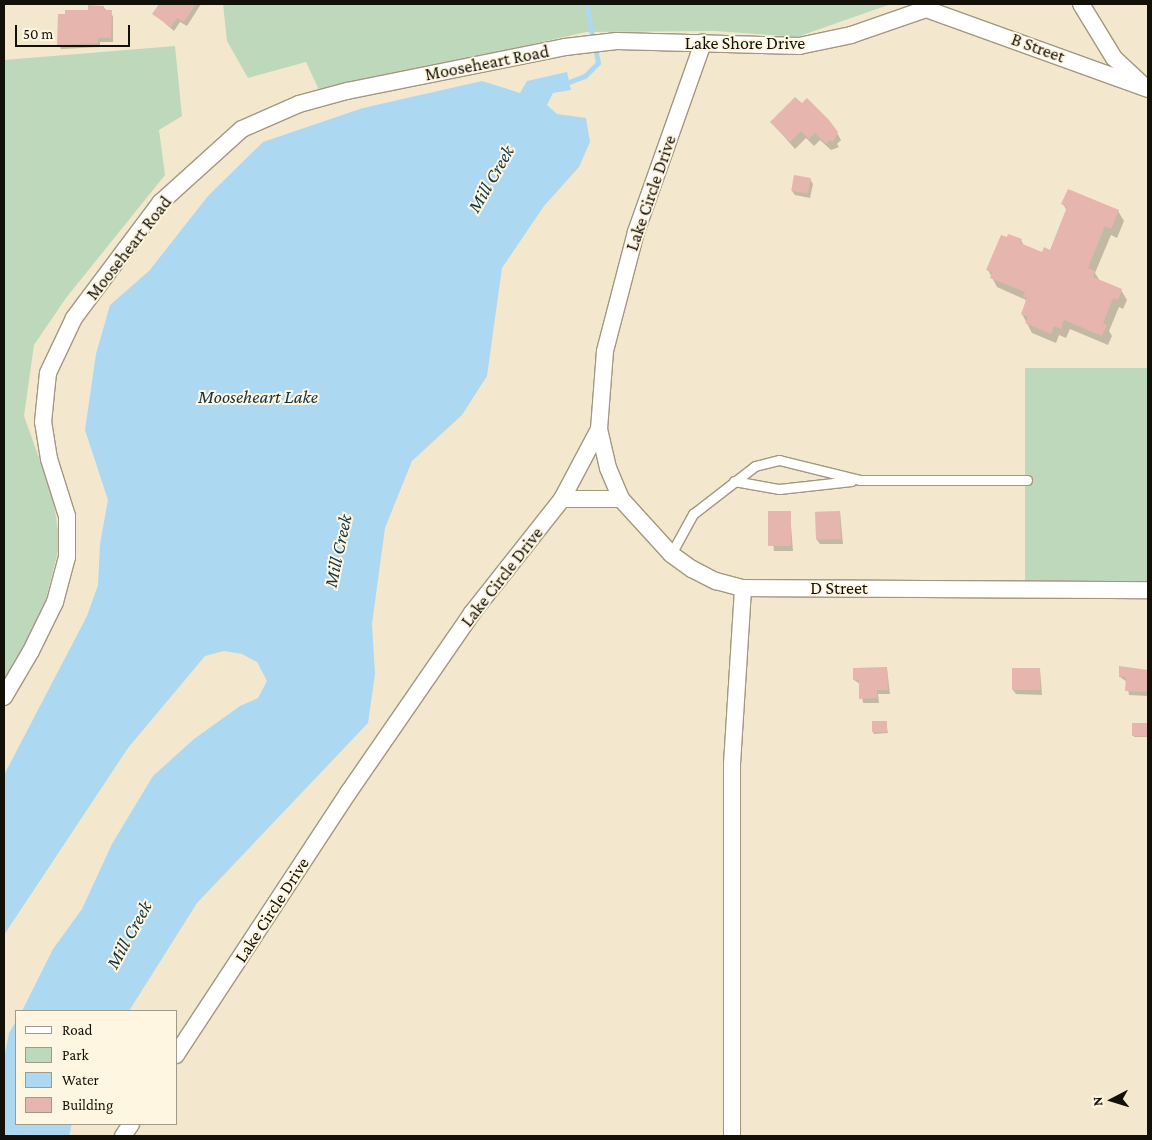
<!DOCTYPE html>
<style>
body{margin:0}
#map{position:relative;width:1152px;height:1140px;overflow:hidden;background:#f3e8ce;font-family:"Crimson Pro",serif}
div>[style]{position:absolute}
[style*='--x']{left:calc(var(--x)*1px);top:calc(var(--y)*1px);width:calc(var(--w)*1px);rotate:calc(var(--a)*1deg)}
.green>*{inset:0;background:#bed8bb;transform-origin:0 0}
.water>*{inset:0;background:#acd8f1}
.shadow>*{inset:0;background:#0003;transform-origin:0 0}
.stream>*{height:4.5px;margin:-2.25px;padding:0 2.25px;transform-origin:2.25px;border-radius:2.25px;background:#acd8f1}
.building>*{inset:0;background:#e5b5ae;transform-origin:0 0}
.roads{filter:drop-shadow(1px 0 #a29880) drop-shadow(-1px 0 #a29880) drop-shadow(0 1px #a29880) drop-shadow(0 -1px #a29880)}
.lane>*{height:9px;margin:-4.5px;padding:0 4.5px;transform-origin:4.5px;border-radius:4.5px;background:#fff}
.street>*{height:16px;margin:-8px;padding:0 8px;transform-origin:8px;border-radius:8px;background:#fff}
span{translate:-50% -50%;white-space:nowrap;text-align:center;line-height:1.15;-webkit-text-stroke:4px #fef6e1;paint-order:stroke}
.street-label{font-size:18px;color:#131007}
.water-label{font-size:19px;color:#0e3345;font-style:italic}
.frame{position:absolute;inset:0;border:5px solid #131007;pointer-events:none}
.legend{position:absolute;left:15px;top:1010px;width:162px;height:115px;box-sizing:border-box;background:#fef6e1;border:1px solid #a09a8a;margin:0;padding:6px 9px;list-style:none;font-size:15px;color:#131007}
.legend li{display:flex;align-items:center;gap:10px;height:25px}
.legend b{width:25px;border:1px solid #a09a8a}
.north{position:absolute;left:1087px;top:1075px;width:50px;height:50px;-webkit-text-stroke:4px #fef6e1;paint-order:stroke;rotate:265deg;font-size:14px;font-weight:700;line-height:20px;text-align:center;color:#131007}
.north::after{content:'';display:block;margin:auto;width:18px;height:22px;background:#131007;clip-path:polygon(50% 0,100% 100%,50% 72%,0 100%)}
.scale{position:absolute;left:15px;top:25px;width:115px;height:22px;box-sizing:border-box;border:2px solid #131007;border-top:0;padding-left:6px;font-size:15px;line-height:18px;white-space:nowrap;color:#131007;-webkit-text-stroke:4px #fef6e1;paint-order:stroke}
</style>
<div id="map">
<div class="green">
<div style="clip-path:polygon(223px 4px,891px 4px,797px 37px,715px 31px,586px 32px,320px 92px,306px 62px,248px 78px,227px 41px)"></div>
<div style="clip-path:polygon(175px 46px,182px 116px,159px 130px,165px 175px,66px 298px,34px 345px,24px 416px,53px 497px,60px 543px,45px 603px,18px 662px,4px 684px,4px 60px)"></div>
<div style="left:1025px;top:368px;width:123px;height:221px"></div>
</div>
<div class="water">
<div style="clip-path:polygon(567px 72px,571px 90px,553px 93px,547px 105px,557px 114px,586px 118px,590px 142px,579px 167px,544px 206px,502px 268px,487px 376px,462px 415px,412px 461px,385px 528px,372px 624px,375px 674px,368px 723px,197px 903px,129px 1011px,22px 1011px,53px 949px,82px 909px,112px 844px,153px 776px,194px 739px,240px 706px,258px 698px,267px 681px,257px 662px,242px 654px,224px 651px,205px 656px,128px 748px,4px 935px,4px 775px,87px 616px,98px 585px,100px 544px,108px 500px,85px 430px,96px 354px,110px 305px,149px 271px,208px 196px,263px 142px,363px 108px,482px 81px,520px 93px,527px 81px)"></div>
<div style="clip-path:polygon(16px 1021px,16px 1124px,72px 1124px,69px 1136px,4px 1136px,4px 1058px,9px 1033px)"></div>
</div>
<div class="shadow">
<div style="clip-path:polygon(161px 4px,201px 4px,187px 26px,180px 22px,174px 31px,154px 14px)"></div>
<div style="clip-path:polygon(103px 7px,113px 16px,113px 42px,100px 42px,100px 47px,61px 49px,59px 44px,89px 11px)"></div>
<div style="clip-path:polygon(772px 123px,837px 133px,841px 140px,837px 144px,839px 147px,831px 150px,820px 140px,814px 146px,806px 138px,795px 149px)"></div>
<div style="clip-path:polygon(810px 179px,813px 184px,810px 198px,795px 195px,792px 191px)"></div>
<div style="clip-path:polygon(1063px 204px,1118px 211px,1124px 221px,1117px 238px,1111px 235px,1095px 273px,1100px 281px,1121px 290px,1127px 300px,1123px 309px,1119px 307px,1109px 331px,1112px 336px,1108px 345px,1070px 329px,1066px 338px,1059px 335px,1056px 343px,1032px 333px,1022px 314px,1026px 300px,997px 287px,988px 270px,1021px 240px,1024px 246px,1042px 254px,1050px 251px,1067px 211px)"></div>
<div style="clip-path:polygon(769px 512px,790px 512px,793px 551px,774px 551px)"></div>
<div style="clip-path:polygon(840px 512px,843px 544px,820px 544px,817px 540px)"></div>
<div style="clip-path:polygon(887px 668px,890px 694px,878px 694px,879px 703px,863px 703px,860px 684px,854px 680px)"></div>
<div style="clip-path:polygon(1120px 668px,1148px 671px,1148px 696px,1129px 695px,1127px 682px,1120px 677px)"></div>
<div style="clip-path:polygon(1040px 669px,1042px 695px,1016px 694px,1013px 690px)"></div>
<div style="clip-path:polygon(886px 723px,888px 733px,874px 734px,873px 732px)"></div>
<div style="left:1134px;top:724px;width:14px;height:13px"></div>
</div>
<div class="stream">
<div style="--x:587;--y:4;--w:36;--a:80"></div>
<div style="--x:564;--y:84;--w:22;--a:-21"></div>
<div style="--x:585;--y:76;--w:18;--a:-45"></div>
<div style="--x:598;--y:63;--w:16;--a:-101"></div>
</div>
<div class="building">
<div style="clip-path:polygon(159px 4px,196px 4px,184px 22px,177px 18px,171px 27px,152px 14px)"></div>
<div style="clip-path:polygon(88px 5px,104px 6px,104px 10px,112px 10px,111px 38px,98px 38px,98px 43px,57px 45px,58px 14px,65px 14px,65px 10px,88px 10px)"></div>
<div style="clip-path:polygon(795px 97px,802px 103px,807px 98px,829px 120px,838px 132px,833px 142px,830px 140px,826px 144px,815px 133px,809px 139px,801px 131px,790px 142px,770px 122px)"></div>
<div style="left:794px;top:175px;width:17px;height:16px;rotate:10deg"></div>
<div style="clip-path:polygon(1068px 189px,1119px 210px,1111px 229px,1105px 226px,1088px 268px,1095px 271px,1093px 277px,1122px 289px,1118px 300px,1113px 298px,1103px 323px,1107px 325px,1102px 336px,1064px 320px,1061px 329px,1054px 326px,1051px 334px,1025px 323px,1028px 317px,1021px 314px,1027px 298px,1023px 297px,1025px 292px,990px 278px,992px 272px,986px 270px,1001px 235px,1007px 237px,1008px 234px,1022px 239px,1020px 243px,1042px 252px,1044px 247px,1050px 250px,1067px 207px,1061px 204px)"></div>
<div style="left:768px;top:511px;width:23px;height:35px"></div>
<div style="left:840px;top:511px;width:28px;height:25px;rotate:88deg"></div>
<div style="clip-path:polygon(1119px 666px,1148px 670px,1148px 692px,1125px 691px,1126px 677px,1119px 677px)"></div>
<div style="clip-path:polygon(887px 667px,888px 690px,877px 690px,877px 698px,859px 699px,859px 680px,853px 680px,853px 668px)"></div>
<div style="left:1012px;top:668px;width:28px;height:22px"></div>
<div style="left:887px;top:721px;width:11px;height:15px;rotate:90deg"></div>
<div style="left:1132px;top:723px;width:16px;height:13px"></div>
</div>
<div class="roads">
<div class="lane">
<div style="--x:734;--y:481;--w:46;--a:10.1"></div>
<div style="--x:779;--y:489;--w:73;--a:-6.3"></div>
<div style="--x:671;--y:554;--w:46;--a:-61.2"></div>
<div style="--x:693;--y:514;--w:78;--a:-37.7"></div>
<div style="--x:755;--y:466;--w:25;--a:-14"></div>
<div style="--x:779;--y:460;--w:83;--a:13.9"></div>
<div style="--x:860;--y:480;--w:167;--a:0"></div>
</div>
<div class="street">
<div style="--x:1081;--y:4;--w:63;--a:58.6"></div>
<div style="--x:1114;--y:58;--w:37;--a:43"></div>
<div style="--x:926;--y:9;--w:236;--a:19.8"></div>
<div style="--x:599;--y:429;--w:40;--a:77"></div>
<div style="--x:608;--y:468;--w:34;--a:67"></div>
<div style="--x:562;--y:499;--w:59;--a:0"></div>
<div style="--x:621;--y:499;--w:74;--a:47.7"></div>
<div style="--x:671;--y:554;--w:26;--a:36"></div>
<div style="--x:692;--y:569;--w:27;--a:27"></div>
<div style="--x:716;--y:581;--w:28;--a:15"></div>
<div style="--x:743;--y:588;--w:405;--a:0.3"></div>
<div style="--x:4;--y:697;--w:53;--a:-59.6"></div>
<div style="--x:31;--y:651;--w:55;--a:-63.9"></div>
<div style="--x:55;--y:602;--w:47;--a:-75.1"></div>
<div style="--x:67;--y:557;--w:41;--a:-90"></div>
<div style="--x:67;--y:516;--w:60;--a:-107.5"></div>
<div style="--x:49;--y:459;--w:37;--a:-99"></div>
<div style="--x:43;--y:422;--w:49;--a:-84.2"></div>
<div style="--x:48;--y:373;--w:61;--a:-64.7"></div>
<div style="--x:74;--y:318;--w:144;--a:-53.2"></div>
<div style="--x:160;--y:203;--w:110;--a:-42.1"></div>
<div style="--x:242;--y:129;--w:62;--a:-23.7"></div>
<div style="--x:299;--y:104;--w:50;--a:-15.2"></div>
<div style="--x:347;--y:91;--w:222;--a:-11.4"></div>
<div style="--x:565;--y:47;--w:52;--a:-6.6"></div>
<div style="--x:617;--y:41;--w:182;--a:1.6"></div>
<div style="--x:799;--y:46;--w:53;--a:-11.9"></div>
<div style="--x:851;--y:35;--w:79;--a:-19.1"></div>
<div style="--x:926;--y:9;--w:7;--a:-45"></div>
<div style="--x:176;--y:1055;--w:313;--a:-56.7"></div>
<div style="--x:348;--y:793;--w:219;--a:-55.4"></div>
<div style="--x:472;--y:613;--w:145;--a:-51.7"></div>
<div style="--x:562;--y:499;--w:79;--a:-62.1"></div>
<div style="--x:599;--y:429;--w:78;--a:-85.6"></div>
<div style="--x:605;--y:351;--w:123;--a:-75.4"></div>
<div style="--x:636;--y:232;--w:201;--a:-70.5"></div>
<div style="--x:123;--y:1136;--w:14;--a:-56"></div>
<div style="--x:732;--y:1136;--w:372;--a:-90"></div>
<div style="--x:732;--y:764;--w:176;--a:-86.4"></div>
</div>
</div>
<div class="street-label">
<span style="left:745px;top:43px">Lake Shore Drive</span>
<span style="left:1038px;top:48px;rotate:20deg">B Street</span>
<span style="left:487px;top:63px;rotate:-11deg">Mooseheart Road</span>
<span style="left:651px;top:193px;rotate:-71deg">Lake Circle Drive</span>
<span style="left:129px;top:248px;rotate:-52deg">Mooseheart Road</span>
<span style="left:502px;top:577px;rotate:-52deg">Lake Circle Drive</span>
<span style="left:839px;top:588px">D Street</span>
<span style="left:272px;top:910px;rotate:-57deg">Lake Circle Drive</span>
</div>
<div class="water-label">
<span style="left:491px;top:179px;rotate:-60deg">Mill Creek</span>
<span style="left:258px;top:397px">Mooseheart Lake</span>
<span style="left:338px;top:551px;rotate:-78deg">Mill Creek</span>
<span style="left:129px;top:935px;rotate:-61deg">Mill Creek</span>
</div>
<div class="frame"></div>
<ul class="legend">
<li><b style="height:6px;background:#fff"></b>Road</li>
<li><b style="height:14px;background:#bed8bb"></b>Park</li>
<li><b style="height:14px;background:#acd8f1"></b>Water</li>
<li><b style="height:14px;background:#e5b5ae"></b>Building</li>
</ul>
<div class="north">N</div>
<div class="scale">50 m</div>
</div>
